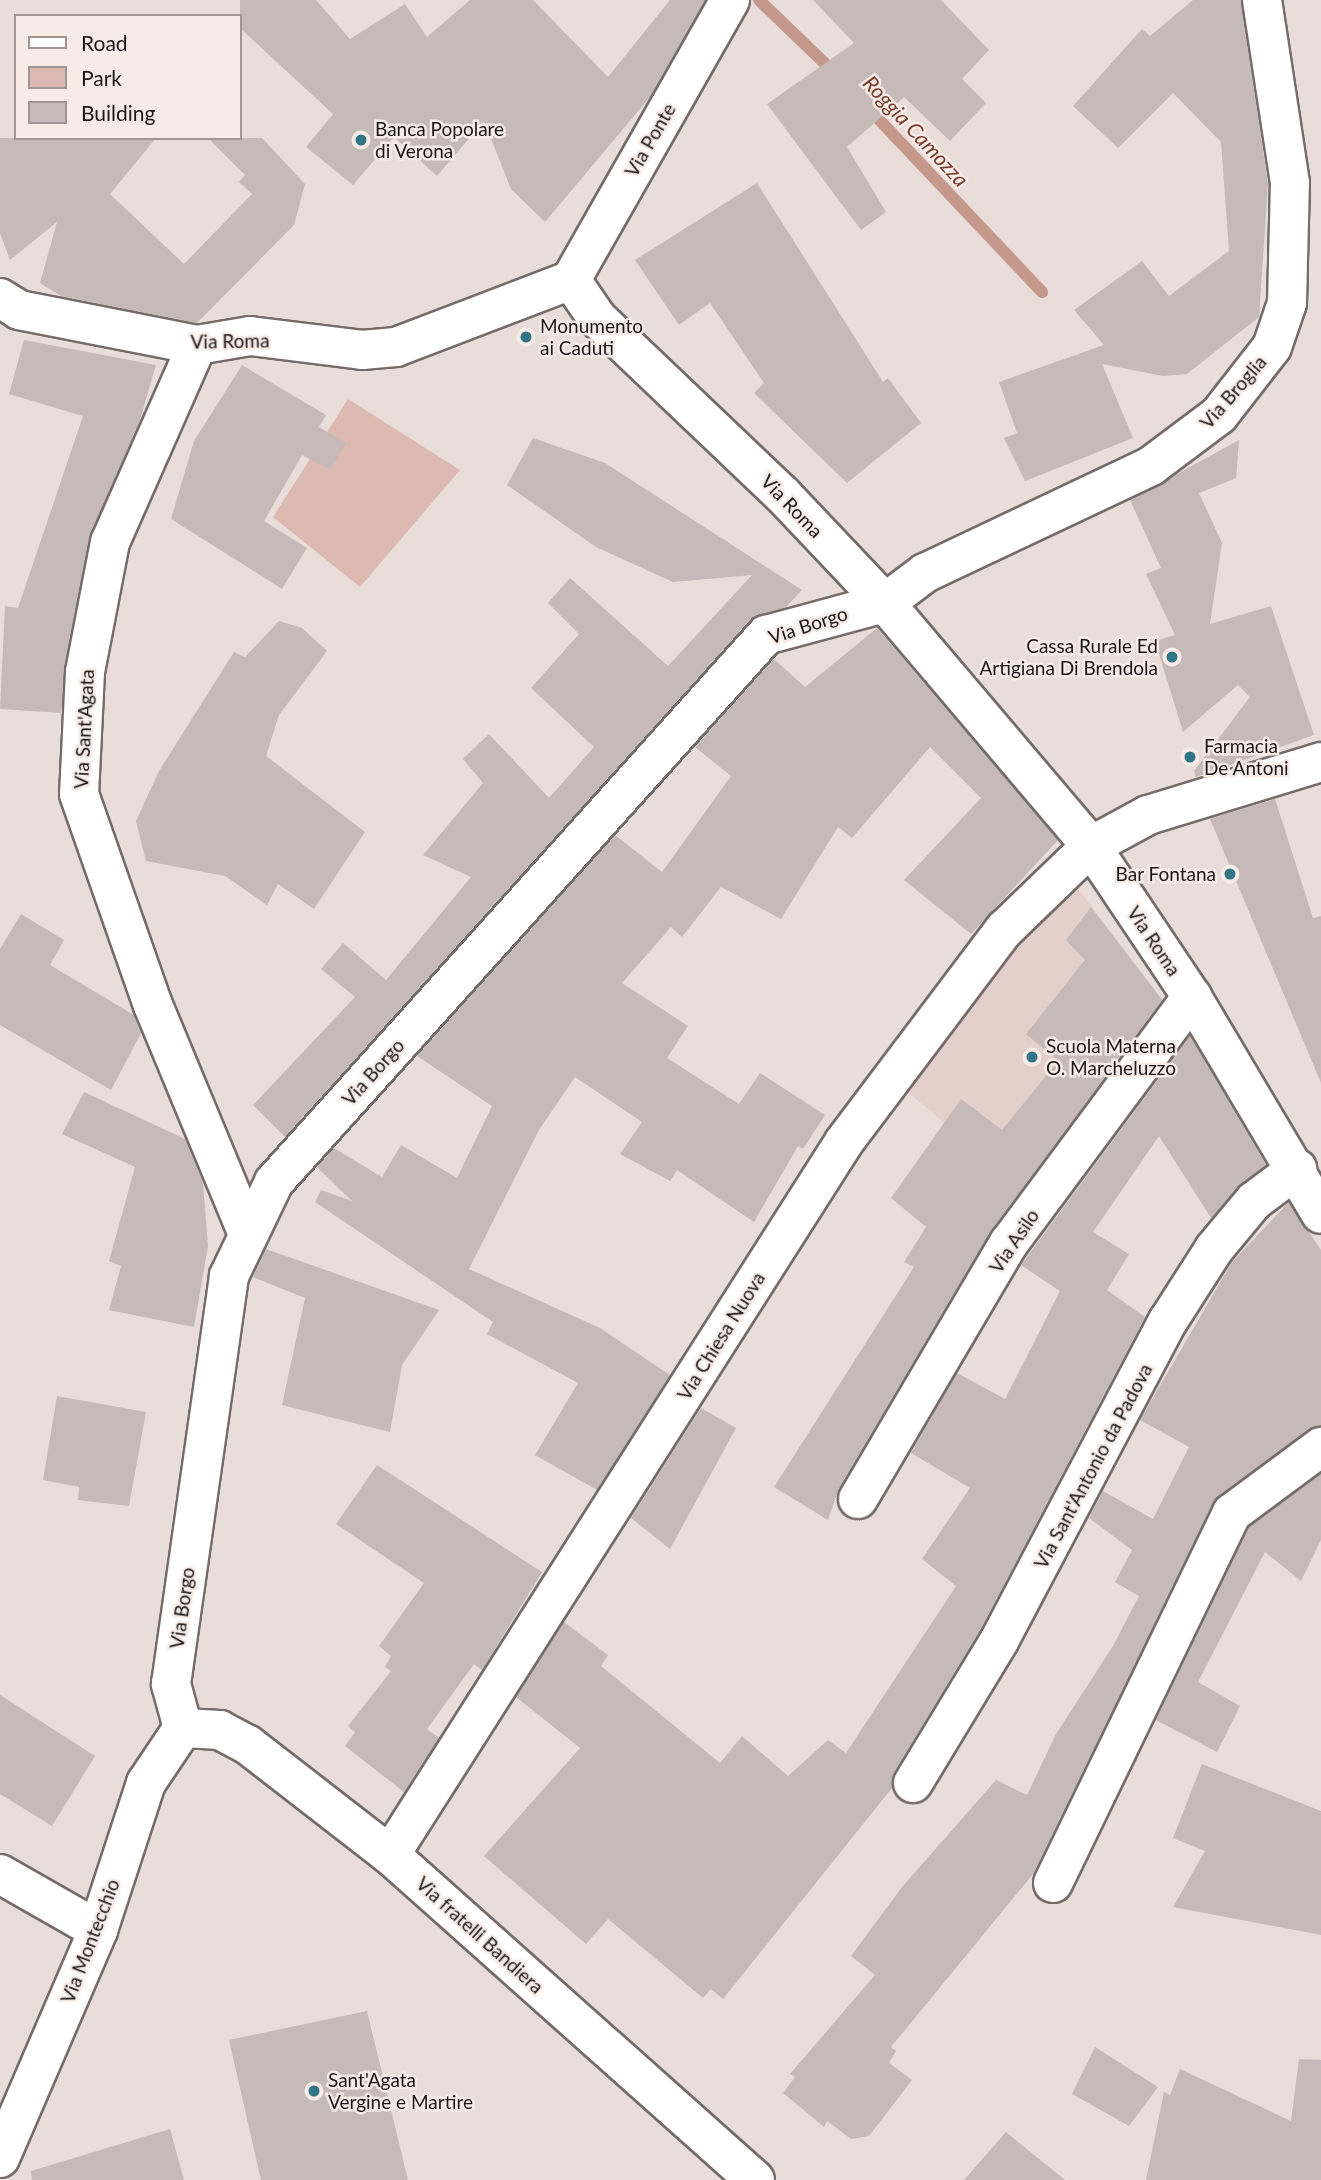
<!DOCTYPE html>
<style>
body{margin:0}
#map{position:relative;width:1321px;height:2180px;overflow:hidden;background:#e9ddda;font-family:Lato,sans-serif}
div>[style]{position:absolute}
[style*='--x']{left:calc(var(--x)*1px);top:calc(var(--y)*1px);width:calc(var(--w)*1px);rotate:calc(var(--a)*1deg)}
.built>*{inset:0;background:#e4d0ca}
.green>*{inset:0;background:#dcbab2}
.stream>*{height:12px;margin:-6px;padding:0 6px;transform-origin:6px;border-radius:6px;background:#c5988c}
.building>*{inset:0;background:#c5bab7}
.roads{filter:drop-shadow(2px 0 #756b68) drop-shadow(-2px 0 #756b68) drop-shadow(0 2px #756b68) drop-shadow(0 -2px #756b68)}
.street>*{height:38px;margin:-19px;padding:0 19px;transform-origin:19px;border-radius:19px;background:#fff}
.secondary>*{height:38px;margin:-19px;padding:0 19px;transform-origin:19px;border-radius:19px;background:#fff}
.dots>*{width:19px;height:19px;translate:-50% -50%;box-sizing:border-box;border:4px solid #f7ebe7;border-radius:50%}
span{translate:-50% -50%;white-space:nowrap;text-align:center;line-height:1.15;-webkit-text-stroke:5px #f7ebe7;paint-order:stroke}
.poi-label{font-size:19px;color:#1b1716}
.left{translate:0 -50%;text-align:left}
.right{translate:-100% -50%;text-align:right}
.street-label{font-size:19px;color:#1b1716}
.water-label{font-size:21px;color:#773b2c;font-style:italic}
.legend{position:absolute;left:14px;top:14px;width:228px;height:126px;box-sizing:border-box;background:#f7ebe7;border:2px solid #9f9693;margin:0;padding:9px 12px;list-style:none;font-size:21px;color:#1b1716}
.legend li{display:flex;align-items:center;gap:14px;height:35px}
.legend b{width:35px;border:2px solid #9f9693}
</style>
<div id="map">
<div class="built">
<div style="clip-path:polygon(1073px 882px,1171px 1011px,1031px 1195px,905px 1090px,1011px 944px)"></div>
</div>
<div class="green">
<div style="clip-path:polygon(348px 399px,460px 470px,360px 587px,273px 517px)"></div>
</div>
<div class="stream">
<div style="--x:759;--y:0;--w:108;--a:43.9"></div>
<div style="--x:869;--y:109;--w:252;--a:46.6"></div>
</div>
<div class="building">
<div style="clip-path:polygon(240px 0,316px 0,350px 39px,405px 4px,427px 37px,470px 0,533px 0,608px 77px,670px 0,705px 0,650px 97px,545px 222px,511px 189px,484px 121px,437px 176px,394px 137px,353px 185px,306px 147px,333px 114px,240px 28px)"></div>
<div style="clip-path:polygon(813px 0,941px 0,989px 50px,962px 79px,986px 103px,950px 141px,904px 97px,847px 147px,886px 212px,861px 230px,767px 104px,854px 43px)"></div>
<div style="clip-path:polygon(1193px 0,1241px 0,1268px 184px,1259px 317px,1187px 374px,1163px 376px,1102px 364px,1133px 438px,1025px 481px,1004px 438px,1017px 433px,999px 382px,1104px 345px,1074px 310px,1142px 261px,1169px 296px,1229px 251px,1221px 142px,1173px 93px,1118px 148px,1073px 106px,1142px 29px,1150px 36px)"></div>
<div style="clip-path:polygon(0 138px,156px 138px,110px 194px,184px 264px,252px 194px,239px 182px,245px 175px,208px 138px,262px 138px,305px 184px,294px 225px,197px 323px,61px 296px,40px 283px,57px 222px,10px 260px,0 233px)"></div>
<div style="clip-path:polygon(757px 183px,883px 382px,888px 378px,921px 423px,847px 483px,754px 393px,764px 383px,710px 303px,679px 325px,635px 260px)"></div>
<div style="clip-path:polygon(24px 340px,156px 365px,140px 420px,89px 538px,61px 713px,0 709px,5px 606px,18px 608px,83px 416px,9px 394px)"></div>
<div style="clip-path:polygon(242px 365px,326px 415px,319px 427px,346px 443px,330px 470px,302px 455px,264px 521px,307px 548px,282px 589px,171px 519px,194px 441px)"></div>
<div style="clip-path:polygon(533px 438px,605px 463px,802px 590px,786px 607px,750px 620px,285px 1137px,253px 1105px,355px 997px,321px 969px,343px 943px,386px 980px,471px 877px,423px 855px,483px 783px,463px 759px,489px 734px,549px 798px,594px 747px,531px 688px,579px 634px,548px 603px,570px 578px,668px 666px,752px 575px,673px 582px,596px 547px,507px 485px)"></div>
<div style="clip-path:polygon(1239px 440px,1236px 478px,1199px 493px,1222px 543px,1210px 624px,1271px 606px,1314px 735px,1196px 777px,1194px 771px,1250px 697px,1238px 685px,1183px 732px,1155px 641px,1175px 635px,1146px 574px,1161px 568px,1130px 500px)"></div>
<div style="clip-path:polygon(279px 621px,302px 628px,327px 651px,279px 715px,266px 756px,365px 832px,314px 909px,278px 884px,267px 905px,225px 876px,146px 861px,136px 821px,159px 771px,234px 652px,245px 657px)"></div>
<div style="clip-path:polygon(877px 628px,1058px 840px,971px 934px,904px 880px,981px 798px,930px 747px,852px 838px,838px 827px,781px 919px,721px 887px,682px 937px,671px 927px,622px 983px,688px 1026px,667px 1058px,739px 1104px,760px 1073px,825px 1115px,803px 1149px,798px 1146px,754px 1222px,677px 1170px,670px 1181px,620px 1154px,642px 1122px,575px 1077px,539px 1130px,469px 1269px,600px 1328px,670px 1375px,597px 1490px,535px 1455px,578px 1383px,487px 1334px,493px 1322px,315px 1202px,321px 1190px,352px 1201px,317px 1167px,334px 1148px,382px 1177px,401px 1145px,457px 1178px,492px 1106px,417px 1056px,615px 835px,662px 872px,731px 776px,695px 747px,774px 659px,805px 687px)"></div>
<div style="clip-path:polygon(1275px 799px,1313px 918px,1321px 916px,1321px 1083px,1210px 819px)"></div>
<div style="clip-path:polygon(1091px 907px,1162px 1000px,990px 1232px,839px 1488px,828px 1520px,774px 1487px,914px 1267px,904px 1262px,926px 1227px,891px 1198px,961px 1099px,1002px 1130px,1058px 1061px,1026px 1034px,1085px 960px,1066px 940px)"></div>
<div style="clip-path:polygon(21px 914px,64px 940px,50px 965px,134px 1015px,141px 1033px,111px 1090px,0 1025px,0 949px)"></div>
<div style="clip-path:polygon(1190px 1036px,1266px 1165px,1211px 1218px,1159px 1136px,1093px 1232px,1129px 1254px,1107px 1290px,1145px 1317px,980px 1630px,894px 1772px,892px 1788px,723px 1999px,711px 1989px,703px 1998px,608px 1919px,586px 1944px,484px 1856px,580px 1748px,516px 1697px,564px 1622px,608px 1655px,601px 1666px,720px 1763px,742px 1736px,788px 1776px,828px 1740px,846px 1753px,956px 1586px,922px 1559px,970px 1488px,911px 1453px,957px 1373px,1005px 1399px,1060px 1291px,1021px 1265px)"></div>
<div style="clip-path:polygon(84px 1092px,185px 1139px,203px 1183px,208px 1246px,194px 1327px,109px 1310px,121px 1266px,109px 1261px,135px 1167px,62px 1134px)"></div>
<div style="clip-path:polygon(1289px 1202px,1321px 1250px,1321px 1426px,1213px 1503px,1033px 1874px,891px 2047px,896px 2051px,889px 2063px,912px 2080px,869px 2136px,851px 2139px,827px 2121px,824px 2127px,783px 2093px,795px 2077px,790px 2074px,875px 1975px,851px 1956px,902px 1887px,996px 1780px,1027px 1795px,1056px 1734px,1113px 1646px,1139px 1596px,1115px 1582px,1132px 1550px,1089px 1518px,1103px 1491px,1153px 1519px,1189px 1447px,1140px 1420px,1232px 1262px)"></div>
<div style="clip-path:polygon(266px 1249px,439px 1310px,402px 1365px,390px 1432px,282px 1405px,305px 1298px,253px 1277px)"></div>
<div style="clip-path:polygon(57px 1396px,146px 1412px,129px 1506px,78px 1500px,79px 1487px,43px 1480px)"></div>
<div style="clip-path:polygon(701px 1408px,736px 1428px,670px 1549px,631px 1518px)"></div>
<div style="clip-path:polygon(377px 1465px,542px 1572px,482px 1670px,474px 1664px,427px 1729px,439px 1738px,404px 1792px,345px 1746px,355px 1732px,348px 1726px,391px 1671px,385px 1667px,391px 1656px,379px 1646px,424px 1583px,336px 1524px)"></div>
<div style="clip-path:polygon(1321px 1474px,1321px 1540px,1301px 1581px,1265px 1552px,1198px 1682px,1240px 1706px,1217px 1752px,1156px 1720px,1249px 1527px)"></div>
<div style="clip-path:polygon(0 1695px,95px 1756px,52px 1826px,0 1794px)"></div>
<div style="clip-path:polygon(1202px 1764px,1321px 1811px,1321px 1935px,1173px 1907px,1205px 1851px,1173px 1838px)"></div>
<div style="clip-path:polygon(367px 2011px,408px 2180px,261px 2180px,229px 2040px)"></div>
<div style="clip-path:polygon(1095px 2047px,1158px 2087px,1129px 2126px,1072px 2094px)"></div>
<div style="clip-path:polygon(1299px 2059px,1321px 2060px,1321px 2180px,1146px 2180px,1164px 2092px,1170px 2095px,1180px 2069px,1291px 2121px)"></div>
<div style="clip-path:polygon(170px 2129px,184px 2180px,32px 2180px,31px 2171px)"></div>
<div style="clip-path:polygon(1006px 2132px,1065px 2180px,964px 2180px)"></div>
</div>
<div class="roads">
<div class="street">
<div style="--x:0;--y:298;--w:22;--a:32"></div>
<div style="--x:19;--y:310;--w:181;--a:11.1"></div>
<div style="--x:197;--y:345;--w:54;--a:-9.6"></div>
<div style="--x:250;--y:336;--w:113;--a:7.1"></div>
<div style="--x:362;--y:350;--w:34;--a:-5"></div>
<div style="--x:396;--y:347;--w:187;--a:-20.9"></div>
<div style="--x:197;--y:345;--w:215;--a:113.8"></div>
<div style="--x:110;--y:542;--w:132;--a:100.9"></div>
<div style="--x:85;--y:672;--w:122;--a:92.8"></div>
<div style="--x:79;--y:794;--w:224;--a:70.7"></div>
<div style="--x:153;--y:1005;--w:243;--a:67.5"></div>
<div style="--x:858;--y:1499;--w:297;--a:-59.5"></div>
<div style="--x:1009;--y:1243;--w:307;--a:-53.4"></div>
<div style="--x:913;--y:1783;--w:166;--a:-58.8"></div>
<div style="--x:999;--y:1641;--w:362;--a:-62.2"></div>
<div style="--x:1168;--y:1321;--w:85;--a:-57.4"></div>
<div style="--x:1214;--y:1249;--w:62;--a:-50.2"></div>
<div style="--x:1254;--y:1201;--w:54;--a:-36.7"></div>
<div style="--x:390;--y:1855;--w:845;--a:-57.51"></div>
<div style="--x:844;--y:1142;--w:266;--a:-53"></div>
<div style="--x:1004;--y:930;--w:121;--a:-44"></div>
<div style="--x:1091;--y:846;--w:65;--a:-28.5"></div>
<div style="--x:1148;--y:815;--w:181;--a:-17"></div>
<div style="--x:0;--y:1874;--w:113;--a:29.7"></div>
<div style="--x:1053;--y:1883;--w:411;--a:-64.2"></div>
<div style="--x:1232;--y:1513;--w:111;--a:-36.6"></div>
<div style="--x:755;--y:2180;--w:489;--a:-138.3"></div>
<div style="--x:390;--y:1855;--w:180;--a:-142.2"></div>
<div style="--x:248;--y:1745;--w:32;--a:-152"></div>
<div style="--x:220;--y:1730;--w:37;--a:-177"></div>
<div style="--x:183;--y:1728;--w:46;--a:-105.3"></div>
<div style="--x:171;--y:1684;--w:412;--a:-81.9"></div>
<div style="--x:229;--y:1276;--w:104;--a:-64.4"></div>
<div style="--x:274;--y:1182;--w:736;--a:-48.03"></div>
<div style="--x:766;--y:635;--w:123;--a:-15.1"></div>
<div style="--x:885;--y:603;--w:50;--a:-36.9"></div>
<div style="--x:925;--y:573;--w:250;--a:-25.3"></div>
<div style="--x:1151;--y:466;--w:85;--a:-36.9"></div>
<div style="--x:1219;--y:415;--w:86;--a:-52.1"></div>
<div style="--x:1272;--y:347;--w:46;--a:-71.2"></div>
<div style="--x:1287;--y:303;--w:120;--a:-88.6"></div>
<div style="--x:1290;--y:183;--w:185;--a:-98.7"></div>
</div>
<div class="secondary">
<div style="--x:730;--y:0;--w:322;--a:119.6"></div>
<div style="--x:571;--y:280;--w:46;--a:55.6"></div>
<div style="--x:597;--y:318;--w:255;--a:43.6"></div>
<div style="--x:782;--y:494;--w:150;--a:46.6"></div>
<div style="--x:885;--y:603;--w:319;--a:49.7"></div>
<div style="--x:1091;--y:846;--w:182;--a:56.2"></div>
<div style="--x:1192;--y:997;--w:252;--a:59.3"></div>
<div style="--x:0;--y:2158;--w:248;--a:-66.7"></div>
<div style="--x:98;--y:1930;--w:155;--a:-71.9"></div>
<div style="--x:146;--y:1783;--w:66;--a:-56.1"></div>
</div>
</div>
<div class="dots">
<div style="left:361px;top:140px;background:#327685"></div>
<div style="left:526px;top:337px;background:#327685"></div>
<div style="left:1172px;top:657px;background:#327685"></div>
<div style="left:1190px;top:757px;background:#327685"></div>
<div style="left:1230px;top:874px;background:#327685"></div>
<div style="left:1032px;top:1057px;background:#327685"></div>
<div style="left:314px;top:2091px;background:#327685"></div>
</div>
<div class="poi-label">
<span class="left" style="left:375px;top:140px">Banca Popolare<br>di Verona</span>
<span class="left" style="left:540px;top:337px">Monumento<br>ai Caduti</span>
<span class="right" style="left:1158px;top:657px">Cassa Rurale Ed<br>Artigiana Di Brendola</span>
<span class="left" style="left:1204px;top:757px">Farmacia<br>De Antoni</span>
<span class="right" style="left:1216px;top:874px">Bar Fontana</span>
<span class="left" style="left:1046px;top:1057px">Scuola Materna<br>O. Marcheluzzo</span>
<span class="left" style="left:328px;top:2091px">Sant'Agata<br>Vergine e Martire</span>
</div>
<div class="street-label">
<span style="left:650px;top:140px;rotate:-60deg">Via Ponte</span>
<span style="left:230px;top:341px;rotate:-1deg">Via Roma</span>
<span style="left:1233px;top:392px;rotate:-49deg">Via Broglia</span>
<span style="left:792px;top:506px;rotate:46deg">Via Roma</span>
<span style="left:808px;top:625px;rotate:-18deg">Via Borgo</span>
<span style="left:84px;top:729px;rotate:-87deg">Via Sant'Agata</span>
<span style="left:1154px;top:941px;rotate:56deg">Via Roma</span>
<span style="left:373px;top:1072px;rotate:-48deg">Via Borgo</span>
<span style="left:1014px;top:1241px;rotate:-56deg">Via Asilo</span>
<span style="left:721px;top:1336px;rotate:-58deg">Via Chiesa Nuova</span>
<span style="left:1093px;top:1466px;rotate:-62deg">Via Sant'Antonio da Padova</span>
<span style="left:182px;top:1608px;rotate:-82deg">Via Borgo</span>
<span style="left:480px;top:1935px;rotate:42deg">Via fratelli Bandiera</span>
<span style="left:90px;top:1941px;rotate:-69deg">Via Montecchio</span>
</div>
<div class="water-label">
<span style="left:916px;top:131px;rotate:47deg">Roggia Camozza</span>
</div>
<ul class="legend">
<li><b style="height:9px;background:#fff"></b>Road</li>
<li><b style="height:19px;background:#dcbab2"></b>Park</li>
<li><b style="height:19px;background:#c5bab7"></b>Building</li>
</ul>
</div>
